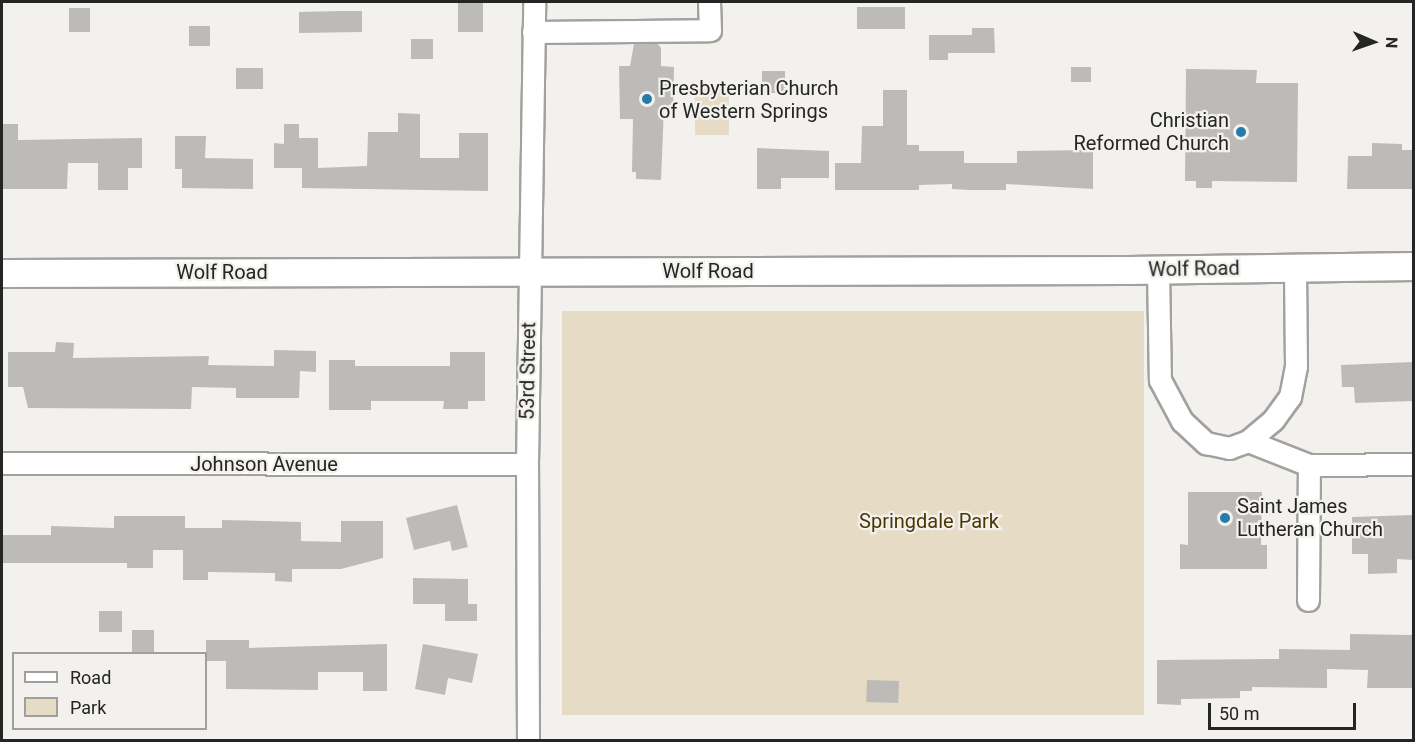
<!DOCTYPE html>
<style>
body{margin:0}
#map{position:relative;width:1415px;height:742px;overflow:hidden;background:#f3f1ee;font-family:Roboto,sans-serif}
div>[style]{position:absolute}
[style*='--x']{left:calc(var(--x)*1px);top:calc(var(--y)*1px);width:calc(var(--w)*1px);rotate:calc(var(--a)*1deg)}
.green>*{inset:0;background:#e6dbc4;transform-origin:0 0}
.building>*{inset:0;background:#bcbbb8;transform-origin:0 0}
.roads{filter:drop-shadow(2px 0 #a2a19e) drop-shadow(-2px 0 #a2a19e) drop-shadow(0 2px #a2a19e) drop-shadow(0 -2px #a2a19e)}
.minor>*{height:21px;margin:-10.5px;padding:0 10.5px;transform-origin:10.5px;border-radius:10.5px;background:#fff}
.major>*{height:27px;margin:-13.5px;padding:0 13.5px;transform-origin:13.5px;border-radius:13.5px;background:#fff}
.dots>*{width:16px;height:16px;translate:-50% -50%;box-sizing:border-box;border:3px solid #f3f1ee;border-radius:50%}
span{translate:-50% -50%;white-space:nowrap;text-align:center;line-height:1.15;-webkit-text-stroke:4.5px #f3f1ee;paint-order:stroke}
.poi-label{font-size:20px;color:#252524}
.left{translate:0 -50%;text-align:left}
.right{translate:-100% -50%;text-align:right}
.street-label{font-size:20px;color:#252524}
.park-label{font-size:20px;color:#4b3700}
.frame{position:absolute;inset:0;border:3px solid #252524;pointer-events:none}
.legend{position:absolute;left:12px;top:652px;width:195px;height:78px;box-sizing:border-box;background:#f3f1ee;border:2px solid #a19f9d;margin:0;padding:8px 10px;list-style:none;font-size:18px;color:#252524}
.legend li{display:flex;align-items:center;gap:12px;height:30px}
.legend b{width:30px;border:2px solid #a19f9d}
.north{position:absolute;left:1343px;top:12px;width:60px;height:60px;-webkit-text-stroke:4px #f3f1ee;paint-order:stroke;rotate:92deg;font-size:16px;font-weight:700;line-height:24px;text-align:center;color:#252524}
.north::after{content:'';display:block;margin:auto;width:21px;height:27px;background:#252524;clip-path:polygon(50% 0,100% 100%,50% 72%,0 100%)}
.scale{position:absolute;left:1208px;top:703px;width:148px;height:27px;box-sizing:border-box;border:3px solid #252524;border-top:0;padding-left:8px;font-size:18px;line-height:21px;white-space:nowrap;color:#252524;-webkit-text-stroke:4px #f3f1ee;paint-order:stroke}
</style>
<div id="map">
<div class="green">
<div style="left:695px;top:86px;width:34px;height:49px"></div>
<div style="left:562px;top:311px;width:582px;height:404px"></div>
</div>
<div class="building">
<div style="left:458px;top:2px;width:25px;height:30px"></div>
<div style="left:857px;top:7px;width:48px;height:22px"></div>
<div style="left:69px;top:8px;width:21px;height:24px"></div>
<div style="clip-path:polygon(341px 11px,362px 11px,362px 32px,299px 33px,299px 12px)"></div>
<div style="left:189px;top:26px;width:21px;height:20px"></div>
<div style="clip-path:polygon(972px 28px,994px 28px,995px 53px,948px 53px,948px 60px,929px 60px,929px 35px,972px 35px)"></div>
<div style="left:411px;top:39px;width:22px;height:20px"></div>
<div style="clip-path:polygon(657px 43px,661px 48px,661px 66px,674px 67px,673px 107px,664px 107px,661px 180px,636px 179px,636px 172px,632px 172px,633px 119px,620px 119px,619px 66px,630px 66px,634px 44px)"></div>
<div style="left:1071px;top:67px;width:20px;height:15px"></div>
<div style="left:236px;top:68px;width:27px;height:21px"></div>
<div style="clip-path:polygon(1186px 69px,1257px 70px,1256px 83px,1298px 83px,1297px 182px,1212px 181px,1212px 188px,1196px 188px,1196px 181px,1185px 181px)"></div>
<div style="left:762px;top:71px;width:23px;height:22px"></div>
<div style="clip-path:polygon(883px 90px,907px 90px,907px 145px,919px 145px,919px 151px,964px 151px,964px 163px,1017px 163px,1017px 151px,1093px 150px,1093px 189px,1006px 184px,1006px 190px,970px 190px,952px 189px,952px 184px,919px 185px,919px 190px,835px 190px,835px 163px,861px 163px,862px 126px,883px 126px)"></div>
<div style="clip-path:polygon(398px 113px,420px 114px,420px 158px,459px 158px,459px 133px,488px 133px,488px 191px,302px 188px,302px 168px,274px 168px,274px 143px,284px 144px,284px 124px,299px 124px,299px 138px,318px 138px,318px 168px,367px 166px,368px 132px,398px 132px)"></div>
<div style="clip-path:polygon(2px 124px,18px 124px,18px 140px,142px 138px,142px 168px,128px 168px,128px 190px,98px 190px,98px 163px,68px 163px,67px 189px,2px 189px)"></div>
<div style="clip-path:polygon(175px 136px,206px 136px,205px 158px,253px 159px,253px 189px,182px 188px,182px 169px,175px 169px)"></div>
<div style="clip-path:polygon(1372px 143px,1402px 144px,1402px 150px,1413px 150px,1413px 189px,1347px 189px,1348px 156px,1372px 156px)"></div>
<div style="clip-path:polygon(757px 148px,829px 151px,829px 178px,781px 178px,781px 189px,757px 189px)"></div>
<div style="clip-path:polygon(56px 342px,74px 343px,73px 358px,209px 356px,208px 365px,274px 366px,274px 350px,316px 351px,316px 372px,300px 371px,299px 398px,236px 398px,236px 388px,192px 387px,191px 409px,28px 408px,23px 387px,8px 387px,8px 352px,55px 352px)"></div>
<div style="clip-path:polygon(450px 352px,485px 352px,485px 401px,468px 401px,468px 409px,443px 409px,444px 401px,371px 401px,371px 410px,329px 410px,329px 360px,355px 360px,355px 366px,450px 366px)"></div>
<div style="clip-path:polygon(1413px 362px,1413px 401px,1355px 403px,1354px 387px,1342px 387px,1341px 365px)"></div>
<div style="clip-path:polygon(1188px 492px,1262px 492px,1261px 545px,1267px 545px,1267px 569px,1180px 569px,1180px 544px,1188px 545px)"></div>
<div style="clip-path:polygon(457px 505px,468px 547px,452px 551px,450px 541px,414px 550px,406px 518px)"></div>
<div style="clip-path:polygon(1413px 515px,1413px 560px,1397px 559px,1397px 573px,1368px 574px,1368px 554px,1352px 554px,1352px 517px)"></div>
<div style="clip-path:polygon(114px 516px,185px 516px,185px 528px,222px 528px,222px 520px,301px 522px,301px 541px,341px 542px,341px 521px,383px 521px,383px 558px,341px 569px,292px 569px,292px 582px,275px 581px,275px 573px,208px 572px,208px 580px,183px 580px,183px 550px,153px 550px,153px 568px,127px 568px,127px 563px,2px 563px,2px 535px,51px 535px,51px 526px,114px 528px)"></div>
<div style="clip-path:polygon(413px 578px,468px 579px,468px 604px,477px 604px,477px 621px,445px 621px,445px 604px,413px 604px)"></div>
<div style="left:99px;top:611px;width:23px;height:21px"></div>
<div style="left:132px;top:630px;width:22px;height:24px"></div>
<div style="clip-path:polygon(1350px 634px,1413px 635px,1413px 688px,1367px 688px,1368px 670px,1327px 669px,1327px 688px,1252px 687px,1252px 691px,1240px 691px,1240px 698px,1181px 699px,1181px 705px,1157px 704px,1157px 660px,1279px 659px,1279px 649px,1350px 650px)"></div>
<div style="clip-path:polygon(206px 640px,249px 640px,249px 648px,387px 644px,387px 691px,363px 691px,363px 672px,318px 672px,318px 690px,226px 689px,226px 661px,206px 661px)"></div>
<div style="clip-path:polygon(423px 644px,478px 654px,472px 683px,448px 678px,445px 695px,415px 689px)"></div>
<div style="left:867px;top:680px;width:32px;height:22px;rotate:2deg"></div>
</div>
<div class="roads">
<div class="minor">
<div style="--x:533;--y:32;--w:177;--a:-0.6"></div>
<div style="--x:710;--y:30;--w:28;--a:-92"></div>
<div style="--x:1158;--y:270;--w:110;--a:89"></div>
<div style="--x:1160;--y:380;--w:47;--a:61.8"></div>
<div style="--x:1182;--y:421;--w:33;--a:43"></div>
<div style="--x:1206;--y:443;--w:24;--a:12"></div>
<div style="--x:1229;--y:448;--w:20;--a:-20"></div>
<div style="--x:1248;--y:441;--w:33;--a:-40"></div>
<div style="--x:1273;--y:420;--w:29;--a:-54"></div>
<div style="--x:1290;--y:397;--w:32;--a:-79"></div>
<div style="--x:1296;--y:366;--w:98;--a:-90.6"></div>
<div style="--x:1248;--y:441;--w:66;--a:21.5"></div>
<div style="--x:1309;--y:465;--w:105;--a:-0.5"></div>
<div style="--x:2;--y:463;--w:525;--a:0.11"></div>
<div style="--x:1308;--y:600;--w:135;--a:-89.6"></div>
<div style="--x:528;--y:740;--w:276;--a:-90.2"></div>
<div style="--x:527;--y:464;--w:462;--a:-89.1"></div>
</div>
<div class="major">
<div style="--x:2;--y:273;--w:1126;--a:-0.15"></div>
<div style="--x:1128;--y:270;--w:286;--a:-0.8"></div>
</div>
</div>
<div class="dots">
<div style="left:647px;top:99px;background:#257cab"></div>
<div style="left:1241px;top:132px;background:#257cab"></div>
<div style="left:1225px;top:518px;background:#257cab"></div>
</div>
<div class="poi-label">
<span class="left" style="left:659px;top:100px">Presbyterian Church<br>of Western Springs</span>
<span class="right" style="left:1229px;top:132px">Christian<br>Reformed Church</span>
<span class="left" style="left:1237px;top:518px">Saint James<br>Lutheran Church</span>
</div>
<div class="street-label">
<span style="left:1194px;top:269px;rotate:-1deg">Wolf Road</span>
<span style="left:708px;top:271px">Wolf Road</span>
<span style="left:222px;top:272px">Wolf Road</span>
<span style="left:528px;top:371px;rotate:-89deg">53rd Street</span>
<span style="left:264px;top:464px">Johnson Avenue</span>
</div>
<div class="park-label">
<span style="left:929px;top:521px">Springdale Park</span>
</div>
<div class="frame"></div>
<ul class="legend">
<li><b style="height:8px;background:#fff"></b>Road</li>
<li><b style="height:16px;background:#e6dbc4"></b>Park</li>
</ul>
<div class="north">N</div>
<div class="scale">50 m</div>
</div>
